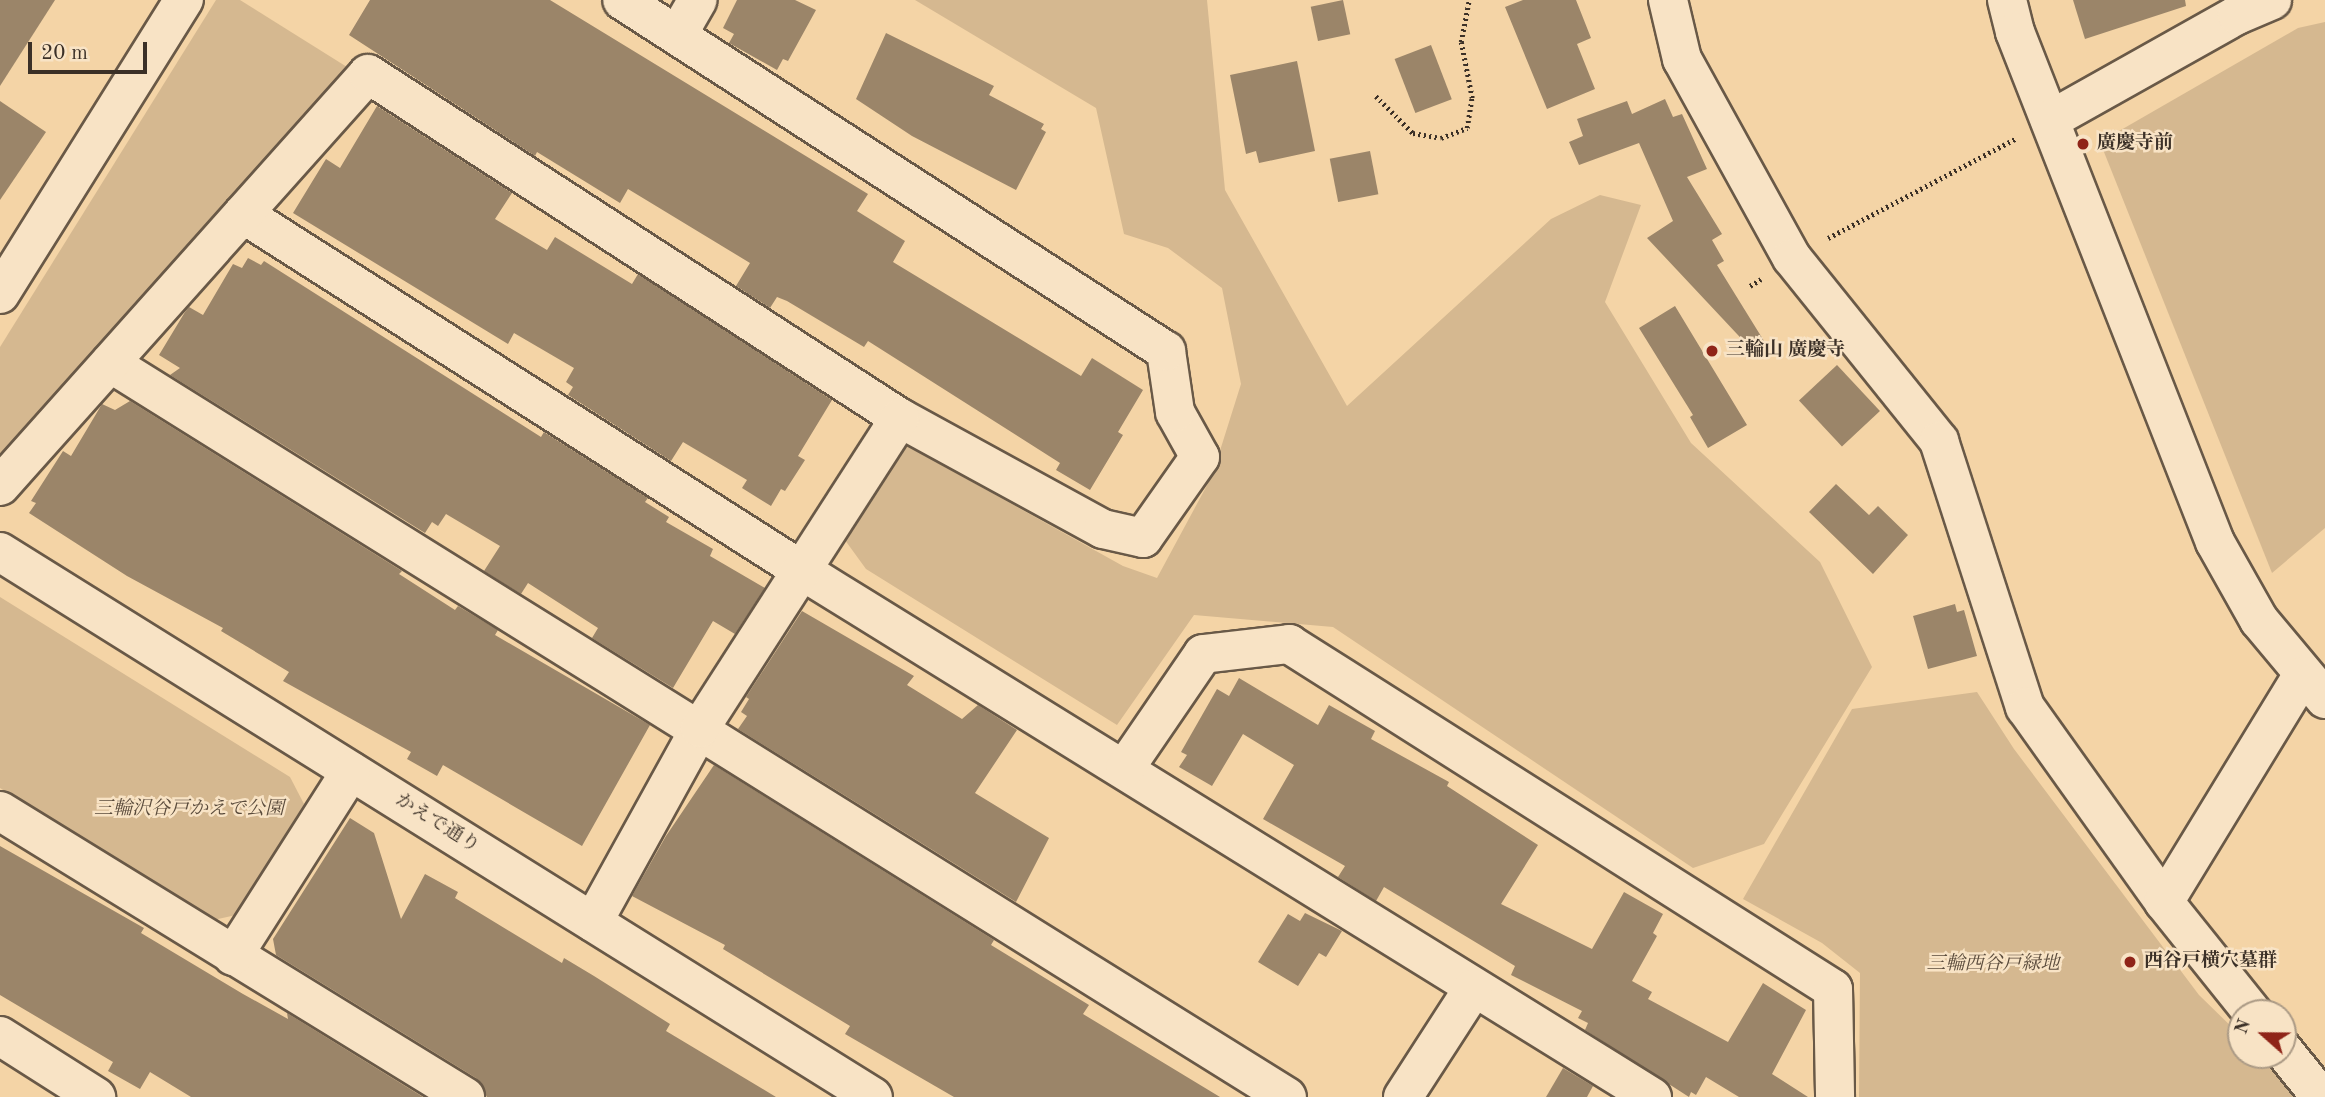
<!DOCTYPE html>
<meta charset="utf-8">
<style>
body{margin:0}
#map{position:relative;width:2325px;height:1097px;overflow:hidden;background:#f4d4a6;font-family:"Old Standard TT","Noto Serif JP",serif}
div>[style]{position:absolute}
[style*='--x']{left:calc(var(--x)*1px);top:calc(var(--y)*1px);width:calc(var(--w)*1px);rotate:calc(var(--a)*1deg)}
.green>*{inset:0;background:#d5b890}
.building>*{inset:0;background:#9b8569;transform-origin:0 0}
.path>*{height:4.5px;margin-top:-2.25px;transform-origin:0;background:repeating-linear-gradient(90deg,#3b3027 0 2px,transparent 0 5.5px)}
.roads{filter:drop-shadow(2px 0 #695947) drop-shadow(-2px 0 #695947) drop-shadow(0 2px #695947) drop-shadow(0 -2px #695947)}
.minor>*{height:38px;margin:-19px;padding:0 19px;transform-origin:19px;border-radius:19px;background:#f8e3c5}
.dots>*{width:19px;height:19px;translate:-50% -50%;box-sizing:border-box;border:4px solid #f8e3c5;border-radius:50%}
span{translate:-50% -50%;white-space:nowrap;text-align:center;line-height:1.15;-webkit-text-stroke:5px #f8e3c5;paint-order:stroke}
.poi-label{font-size:19px;color:#3b3027;font-weight:700}
.left{translate:0 -50%;text-align:left}
.park-label{font-size:19px;color:#5a4b3c;font-style:italic}
.street-label{font-size:19px;color:#3b3027}
.north{position:absolute;left:2227px;top:999px;width:70px;height:70px;box-sizing:border-box;background:#f8e3c5;border:2px solid #ac9b86;border-radius:50%;rotate:291deg;font-size:19px;font-weight:700;line-height:28px;text-align:center;color:#3b3027}
.north::after{content:'';display:block;margin:auto;width:24px;height:32px;background:#8f2418;clip-path:polygon(50% 0,100% 100%,50% 72%,0 100%)}
.scale{position:absolute;left:28px;top:42px;width:119px;height:32px;box-sizing:border-box;border:4px solid #3b3027;border-top:0;padding-left:9px;font-size:21px;line-height:24px;white-space:nowrap;color:#3b3027;-webkit-text-stroke:5px #f8e3c5;paint-order:stroke}
</style>
<div id="map">
<div class="green">
<div style="clip-path:polygon(216px 0,240px 0,347px 67px,0 459px,0 347px)"></div>
<div style="clip-path:polygon(915px 0,1207px 0,1225px 190px,1347px 406px,1551px 219px,1600px 195px,1641px 205px,1605px 302px,1691px 443px,1820px 562px,1872px 667px,1764px 844px,1693px 868px,1333px 627px,1194px 615px,1117px 725px,866px 569px,842px 536px,902px 443px,1123px 566px,1157px 578px,1212px 476px,1241px 384px,1222px 288px,1168px 248px,1124px 234px,1096px 108px)"></div>
<div style="clip-path:polygon(2325px 22px,2325px 528px,2272px 573px,2100px 142px,2298px 28px)"></div>
<div style="clip-path:polygon(0 597px,290px 777px,304px 804px,236px 915px,209px 921px,0 788px)"></div>
<div style="clip-path:polygon(1977px 692px,2014px 749px,2199px 995px,2241px 1036px,2241px 1055px,2260px 1055px,2298px 1097px,1859px 1097px,1860px 973px,1822px 943px,1743px 899px,1852px 709px)"></div>
</div>
<div class="building">
<div style="clip-path:polygon(0 0,55px 0,0 86px)"></div>
<div style="clip-path:polygon(370px 0,550px 0,868px 194px,857px 211px,905px 241px,893px 262px,1081px 376px,1092px 358px,1143px 390px,1118px 432px,1123px 435px,1090px 490px,1056px 470px,1060px 463px,868px 341px,864px 347px,787px 301px,777px 297px,770px 308px,736px 286px,750px 263px,628px 189px,620px 203px,537px 152px,535px 156px,349px 35px)"></div>
<div style="clip-path:polygon(737px 0,795px 0,816px 10px,788px 61px,783px 59px,777px 70px,729px 43px,734px 34px,723px 28px)"></div>
<div style="left:1343px;top:0;width:35px;height:33px;rotate:78deg"></div>
<div style="clip-path:polygon(1523px 0,1576px 0,1591px 38px,1577px 44px,1595px 89px,1547px 109px,1505px 7px)"></div>
<div style="clip-path:polygon(2073px 0,2185px 0,2186px 6px,2085px 39px)"></div>
<div style="clip-path:polygon(886px 33px,994px 86px,989px 95px,1044px 124px,1041px 129px,1046px 132px,1016px 190px,912px 136px,856px 99px)"></div>
<div style="left:1431px;top:45px;width:58px;height:39px;rotate:69deg"></div>
<div style="clip-path:polygon(1297px 61px,1315px 151px,1259px 163px,1256px 151px,1246px 154px,1230px 75px)"></div>
<div style="clip-path:polygon(1665px 99px,1673px 117px,1682px 114px,1707px 169px,1687px 177px,1722px 234px,1712px 240px,1724px 261px,1717px 265px,1764px 341px,1752px 350px,1647px 238px,1673px 221px,1639px 143px,1579px 165px,1569px 142px,1583px 136px,1577px 119px,1627px 101px,1632px 114px)"></div>
<div style="clip-path:polygon(0 101px,46px 132px,0 200px)"></div>
<div style="clip-path:polygon(377px 106px,512px 193px,495px 219px,547px 250px,555px 237px,632px 284px,638px 274px,832px 400px,798px 456px,805px 460px,785px 491px,781px 489px,771px 506px,742px 488px,747px 480px,683px 442px,671px 461px,568px 395px,573px 387px,566px 382px,574px 368px,514px 333px,508px 344px,293px 213px,326px 159px,340px 168px)"></div>
<div style="left:1370px;top:151px;width:44px;height:41px;rotate:79deg"></div>
<div style="clip-path:polygon(248px 258px,261px 265px,264px 261px,541px 437px,544px 432px,648px 498px,645px 502px,669px 517px,666px 522px,713px 549px,710px 556px,765px 588px,735px 634px,713px 621px,673px 688px,592px 638px,598px 628px,528px 583px,521px 594px,484px 571px,500px 546px,446px 514px,438px 526px,432px 522px,425px 533px,170px 375px,180px 368px,159px 355px,185px 312px,189px 307px,203px 315px,233px 264px,242px 268px)"></div>
<div style="clip-path:polygon(1675px 306px,1747px 425px,1708px 448px,1690px 417px,1693px 415px,1639px 328px)"></div>
<div style="left:1837px;top:365px;width:63px;height:52px;rotate:47deg"></div>
<div style="clip-path:polygon(130px 401px,402px 571px,399px 574px,455px 610px,458px 606px,498px 630px,495px 635px,650px 725px,582px 846px,443px 765px,437px 776px,407px 759px,411px 752px,283px 681px,289px 672px,221px 631px,223px 628px,127px 576px,29px 513px,36px 503px,31px 501px,63px 451px,71px 456px,102px 404px,115px 410px)"></div>
<div style="clip-path:polygon(1836px 484px,1869px 515px,1878px 506px,1908px 535px,1873px 574px,1809px 512px)"></div>
<div style="clip-path:polygon(1955px 604px,1957px 612px,1964px 610px,1977px 656px,1928px 669px,1913px 616px)"></div>
<div style="clip-path:polygon(802px 611px,914px 676px,907px 685px,962px 719px,978px 705px,1017px 730px,975px 793px,1049px 838px,1016px 902px,738px 729px,747px 716px,741px 712px,749px 699px,746px 697px)"></div>
<div style="clip-path:polygon(1239px 678px,1318px 725px,1329px 705px,1375px 731px,1371px 739px,1449px 782px,1447px 786px,1538px 845px,1501px 904px,1592px 949px,1624px 892px,1663px 914px,1653px 933px,1657px 936px,1632px 981px,1652px 992px,1648px 999px,1728px 1042px,1763px 983px,1806px 1010px,1772px 1074px,1808px 1097px,1739px 1097px,1706px 1077px,1696px 1095px,1691px 1092px,1689px 1097px,1585px 1030px,1588px 1023px,1578px 1018px,1582px 1011px,1511px 975px,1515px 966px,1384px 887px,1376px 901px,1338px 877px,1345px 866px,1263px 819px,1294px 765px,1243px 734px,1212px 786px,1179px 767px,1187px 755px,1181px 752px,1217px 689px,1229px 696px)"></div>
<div style="clip-path:polygon(714px 765px,994px 940px,991px 945px,1089px 1005px,1083px 1014px,1220px 1097px,954px 1097px,845px 1034px,850px 1026px,723px 949px,725px 945px,632px 896px,666px 836px)"></div>
<div style="clip-path:polygon(350px 818px,374px 833px,401px 919px,425px 874px,458px 892px,455px 898px,562px 963px,564px 958px,594px 976px,670px 1024px,666px 1031px,776px 1097px,487px 1097px,476px 1078px,276px 955px,273px 939px)"></div>
<div style="clip-path:polygon(0 846px,144px 928px,141px 933px,243px 994px,288px 1019px,287px 1013px,423px 1097px,191px 1097px,150px 1072px,140px 1089px,108px 1071px,113px 1062px,0 995px)"></div>
<div style="clip-path:polygon(1305px 913px,1342px 931px,1326px 957px,1319px 953px,1298px 986px,1258px 962px,1288px 914px,1300px 921px)"></div>
<div style="clip-path:polygon(1563px 1068px,1593px 1086px,1587px 1097px,1546px 1097px)"></div>
</div>
<div class="path">
<div style="--x:1376;--y:96;--w:52;--a:45"></div>
<div style="--x:1413;--y:133;--w:28;--a:10"></div>
<div style="--x:1441;--y:138;--w:28;--a:-21"></div>
<div style="--x:1467;--y:128;--w:30;--a:-81"></div>
<div style="--x:1472;--y:98;--w:57;--a:-101.1"></div>
<div style="--x:1461;--y:42;--w:43;--a:-79.2"></div>
<div style="--x:1828;--y:238;--w:212;--a:-27.9"></div>
<div style="--x:1750;--y:286;--w:13;--a:-32"></div>
</div>
<div class="roads">
<div class="minor">
<div style="--x:1668;--y:0;--w:61;--a:76.7"></div>
<div style="--x:1682;--y:59;--w:227;--a:61.1"></div>
<div style="--x:1792;--y:258;--w:235;--a:51.2"></div>
<div style="--x:1939;--y:441;--w:280;--a:72.1"></div>
<div style="--x:2025;--y:707;--w:239;--a:54.5"></div>
<div style="--x:2164;--y:902;--w:142;--a:51.3"></div>
<div style="--x:2007;--y:0;--w:33;--a:76"></div>
<div style="--x:2015;--y:32;--w:548;--a:68.59"></div>
<div style="--x:2215;--y:542;--w:90;--a:60.6"></div>
<div style="--x:2259;--y:620;--w:103;--a:50.1"></div>
<div style="--x:678;--y:34;--w:39;--a:-60"></div>
<div style="--x:2050;--y:120;--w:214;--a:-29.3"></div>
<div style="--x:2237;--y:15;--w:38;--a:-23"></div>
<div style="--x:243;--y:214;--w:662;--a:32.54"></div>
<div style="--x:801;--y:570;--w:1001;--a:31.77"></div>
<div style="--x:0;--y:294;--w:347;--a:-58"></div>
<div style="--x:110;--y:363;--w:1387;--a:31.95"></div>
<div style="--x:0;--y:486;--w:552;--a:-48.23"></div>
<div style="--x:368;--y:74;--w:634;--a:32.89"></div>
<div style="--x:900;--y:418;--w:231;--a:28.7"></div>
<div style="--x:1103;--y:529;--w:41;--a:12.7"></div>
<div style="--x:1143;--y:538;--w:99;--a:-54.9"></div>
<div style="--x:1200;--y:457;--w:51;--a:-119.1"></div>
<div style="--x:1175;--y:412;--w:62;--a:-98.4"></div>
<div style="--x:1166;--y:351;--w:647;--a:-147.17"></div>
<div style="--x:0;--y:552;--w:1029;--a:31.98"></div>
<div style="--x:1125;--y:768;--w:138;--a:-55.6"></div>
<div style="--x:1203;--y:654;--w:87;--a:-6.6"></div>
<div style="--x:1289;--y:644;--w:644;--a:32.38"></div>
<div style="--x:1833;--y:989;--w:108;--a:88.9"></div>
<div style="--x:0;--y:811;--w:546;--a:31.59"></div>
<div style="--x:2164;--y:902;--w:265;--a:-58.6"></div>
<div style="--x:593;--y:922;--w:222;--a:-61.1"></div>
<div style="--x:700;--y:728;--w:369;--a:-57.2"></div>
<div style="--x:233;--y:956;--w:219;--a:-57.5"></div>
<div style="--x:0;--y:1036;--w:114;--a:32.4"></div>
<div style="--x:2283;--y:1050;--w:60;--a:51"></div>
<div style="--x:1403;--y:1097;--w:129;--a:-57.1"></div>
</div>
</div>
<div class="dots">
<div style="left:2083px;top:144px;background:#8f2418"></div>
<div style="left:1712px;top:351px;background:#8f2418"></div>
<div style="left:2130px;top:962px;background:#8f2418"></div>
</div>
<div class="poi-label">
<span class="left" style="left:2097px;top:144px">廣慶寺前</span>
<span class="left" style="left:1726px;top:351px">三輪山 廣慶寺</span>
<span class="left" style="left:2144px;top:962px">西谷戸横穴墓群</span>
</div>
<div class="park-label">
<span style="left:189px;top:810px">三輪沢谷戸かえで公園</span>
<span style="left:1993px;top:965px">三輪西谷戸緑地</span>
</div>
<div class="street-label">
<span style="left:437px;top:824px;rotate:32deg">かえで通り</span>
</div>
<div class="north">N</div>
<div class="scale">20 m</div>
</div>
